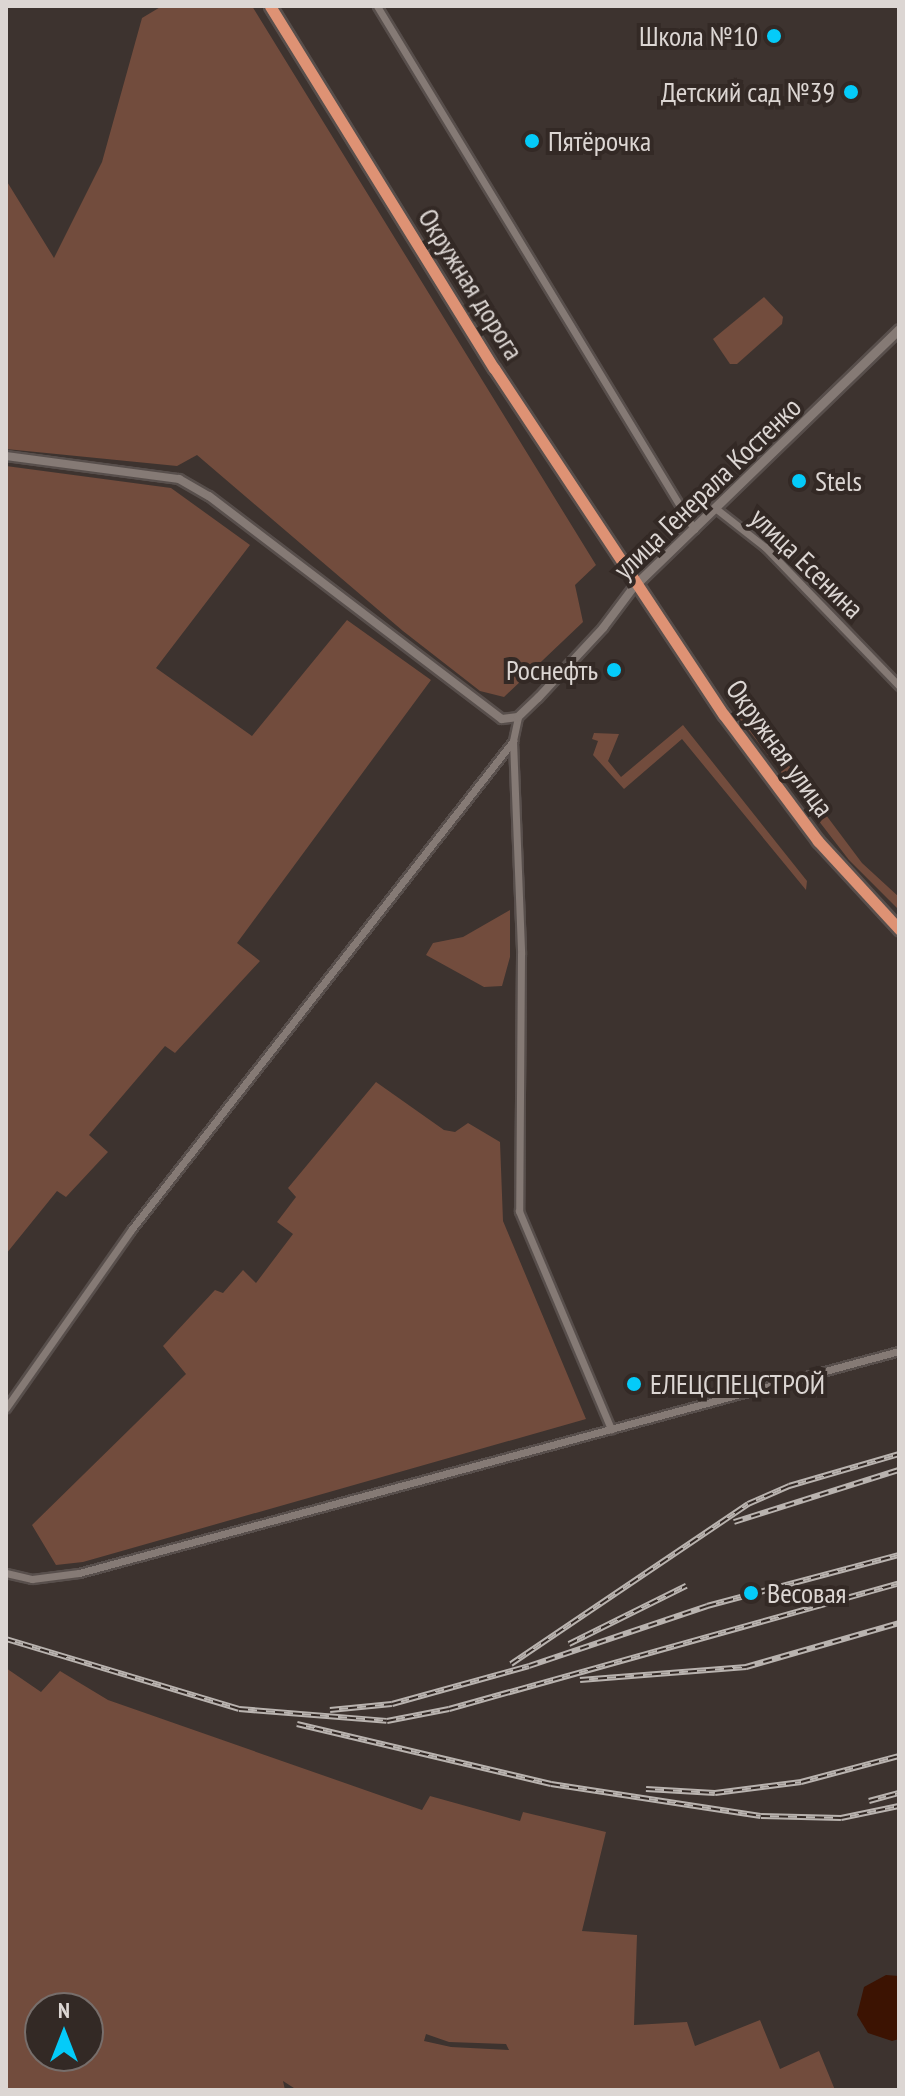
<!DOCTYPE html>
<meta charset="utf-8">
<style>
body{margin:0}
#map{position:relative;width:905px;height:2096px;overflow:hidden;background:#3d332f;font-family:"PT Sans Narrow",sans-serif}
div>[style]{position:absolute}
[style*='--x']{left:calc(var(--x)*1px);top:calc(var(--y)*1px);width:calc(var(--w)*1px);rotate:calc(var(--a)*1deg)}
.green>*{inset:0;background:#724c3d}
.water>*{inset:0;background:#3c1302}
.roads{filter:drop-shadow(2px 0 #584f4c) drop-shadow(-2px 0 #584f4c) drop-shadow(0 2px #584f4c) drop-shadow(0 -2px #584f4c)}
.minor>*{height:7px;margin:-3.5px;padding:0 3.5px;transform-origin:3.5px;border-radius:3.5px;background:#857a75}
.tertiary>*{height:8px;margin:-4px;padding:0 4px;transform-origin:4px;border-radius:4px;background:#857a75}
.secondary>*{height:9px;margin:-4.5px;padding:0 4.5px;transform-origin:4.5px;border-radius:4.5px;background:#857a75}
.trunk>*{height:11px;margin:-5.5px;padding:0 5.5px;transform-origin:5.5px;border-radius:5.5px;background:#de9274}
.rail>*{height:6px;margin-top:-3px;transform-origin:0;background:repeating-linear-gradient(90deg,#332925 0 9px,#b9b3af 0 18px);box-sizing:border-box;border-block:2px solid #b9b3af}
.dots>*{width:22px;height:22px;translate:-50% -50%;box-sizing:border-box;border:4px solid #332925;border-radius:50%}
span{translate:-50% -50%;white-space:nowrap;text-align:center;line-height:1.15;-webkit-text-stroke:8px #332925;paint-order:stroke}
.poi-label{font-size:28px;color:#dcd6d3}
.right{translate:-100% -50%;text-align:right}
.left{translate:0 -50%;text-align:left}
.street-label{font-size:28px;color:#dcd6d3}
.frame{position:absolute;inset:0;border:8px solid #dcd6d3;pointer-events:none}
.north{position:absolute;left:24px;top:1992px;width:80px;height:80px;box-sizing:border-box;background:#332925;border:2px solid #776e6b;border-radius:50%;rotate:0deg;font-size:22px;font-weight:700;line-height:32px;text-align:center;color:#dcd6d3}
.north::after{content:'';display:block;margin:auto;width:28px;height:36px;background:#04cbf9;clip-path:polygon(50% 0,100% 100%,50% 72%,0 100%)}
</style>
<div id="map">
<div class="green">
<div style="clip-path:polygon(162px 6px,252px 6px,596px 565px,575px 585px,583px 622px,504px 697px,480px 691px,403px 631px,197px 455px,177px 466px,6px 449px,6px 180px,54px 258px,102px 162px,142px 18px)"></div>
<div style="clip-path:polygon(764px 297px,783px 317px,782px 324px,737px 364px,730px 364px,713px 339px)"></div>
<div style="clip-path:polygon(6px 466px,171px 488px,250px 545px,156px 668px,252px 736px,347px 620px,431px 680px,237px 943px,260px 961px,175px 1053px,165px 1046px,89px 1135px,108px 1152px,66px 1197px,57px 1191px,6px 1254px)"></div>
<div style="clip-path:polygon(738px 687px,766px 735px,862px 863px,899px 897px,899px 910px,849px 860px,740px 719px,742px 709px,729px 694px)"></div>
<div style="clip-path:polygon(683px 725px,807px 881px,806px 890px,682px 739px,624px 789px,593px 755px,598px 741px,592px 739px,594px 733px,619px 734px,608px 761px,621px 777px)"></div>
<div style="clip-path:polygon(510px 910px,510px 957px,502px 986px,484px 987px,426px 955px,433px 943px,463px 937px)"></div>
<div style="clip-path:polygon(376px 1082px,444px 1130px,455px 1132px,468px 1123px,500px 1142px,503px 1221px,586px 1419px,83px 1562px,56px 1565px,32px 1525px,186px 1374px,163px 1346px,215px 1290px,223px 1293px,243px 1270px,256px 1283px,293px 1234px,277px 1222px,296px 1197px,288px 1188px)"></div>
<div style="clip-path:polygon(evenodd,6px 1668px,41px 1692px,60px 1671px,108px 1700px,422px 1810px,430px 1796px,520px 1821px,523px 1812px,606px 1832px,582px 1931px,637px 1935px,634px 2025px,687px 2022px,695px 2046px,760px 2020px,780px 2069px,819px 2051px,835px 2090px,297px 2090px,283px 2081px,285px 2090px,6px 2090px,6px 1668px,88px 2008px,88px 2056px,40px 2056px,40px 2008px,88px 2008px,6px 1668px,426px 2034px,449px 2042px,506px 2044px,509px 2050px,451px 2047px,424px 2041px,426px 2034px)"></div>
</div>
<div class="water">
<div style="clip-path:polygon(886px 1975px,899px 1976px,899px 2039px,892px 2041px,868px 2033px,857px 2015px,864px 1987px)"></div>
</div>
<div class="roads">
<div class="minor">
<div style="--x:377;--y:6;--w:612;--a:58.78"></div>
<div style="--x:715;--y:508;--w:63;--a:38"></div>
<div style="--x:765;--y:547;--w:193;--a:46"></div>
<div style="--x:518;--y:717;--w:25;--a:102"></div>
<div style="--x:513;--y:741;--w:213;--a:87.8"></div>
<div style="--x:521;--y:954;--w:257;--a:90.4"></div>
<div style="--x:519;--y:1211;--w:237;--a:67.1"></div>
<div style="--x:6;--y:1408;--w:218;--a:-54.9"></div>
<div style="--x:131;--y:1230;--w:621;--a:-52"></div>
<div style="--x:6;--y:1573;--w:27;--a:13"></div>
<div style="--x:32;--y:1579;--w:47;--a:-7.3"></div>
<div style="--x:79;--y:1573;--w:850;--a:-15.15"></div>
</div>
<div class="tertiary">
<div style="--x:6;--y:456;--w:175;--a:7.6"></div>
<div style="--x:179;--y:479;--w:34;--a:30"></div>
<div style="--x:209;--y:496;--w:368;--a:37.3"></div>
<div style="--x:502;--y:719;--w:16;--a:-7"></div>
<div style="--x:518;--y:717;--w:28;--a:-44"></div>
<div style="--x:538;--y:698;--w:96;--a:-47.1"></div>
<div style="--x:603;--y:628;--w:55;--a:-53.1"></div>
</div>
<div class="secondary">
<div style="--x:636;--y:584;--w:366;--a:-44.1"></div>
</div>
<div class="trunk">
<div style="--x:270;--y:6;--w:426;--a:58.3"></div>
<div style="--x:494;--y:368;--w:416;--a:56.5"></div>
<div style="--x:724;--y:715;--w:157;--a:53.3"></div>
<div style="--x:818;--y:841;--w:120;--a:47.4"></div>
</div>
</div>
<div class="rail">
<div style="--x:734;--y:1522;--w:173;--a:-17.5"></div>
<div style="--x:6;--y:1639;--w:243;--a:16.7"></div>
<div style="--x:239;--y:1709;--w:148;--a:4.6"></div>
<div style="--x:387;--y:1721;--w:63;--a:-11"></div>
<div style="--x:449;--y:1709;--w:467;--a:-15.6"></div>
<div style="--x:569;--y:1644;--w:131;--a:-26.4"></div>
<div style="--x:511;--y:1664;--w:286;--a:-34"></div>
<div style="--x:748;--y:1504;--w:45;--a:-23.7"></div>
<div style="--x:789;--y:1486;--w:115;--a:-16.2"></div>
<div style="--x:580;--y:1680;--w:167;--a:-4.5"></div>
<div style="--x:746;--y:1667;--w:159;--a:-16"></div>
<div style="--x:330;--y:1710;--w:62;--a:-5.5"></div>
<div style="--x:392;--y:1704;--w:142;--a:-15.5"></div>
<div style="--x:529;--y:1666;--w:188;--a:-18.6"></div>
<div style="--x:707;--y:1606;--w:199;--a:-14.9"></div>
<div style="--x:297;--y:1724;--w:261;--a:13.3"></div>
<div style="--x:551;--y:1784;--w:212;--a:8.7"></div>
<div style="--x:761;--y:1816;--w:80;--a:1.4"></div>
<div style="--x:841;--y:1818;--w:59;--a:-11.7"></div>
<div style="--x:646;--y:1789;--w:69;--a:3.3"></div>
<div style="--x:715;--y:1793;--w:87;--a:-7.3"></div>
<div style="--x:801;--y:1782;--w:101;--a:-14.9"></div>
<div style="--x:869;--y:1801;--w:31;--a:-15"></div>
</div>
<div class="dots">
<div style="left:774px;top:36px;background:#04cbf9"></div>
<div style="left:851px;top:92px;background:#04cbf9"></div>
<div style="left:532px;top:141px;background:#04cbf9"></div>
<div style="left:799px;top:481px;background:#04cbf9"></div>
<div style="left:614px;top:670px;background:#04cbf9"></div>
<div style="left:634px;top:1384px;background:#04cbf9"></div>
<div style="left:751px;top:1593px;background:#04cbf9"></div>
</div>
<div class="poi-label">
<span class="right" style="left:758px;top:36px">Школа №10</span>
<span class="right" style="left:835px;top:92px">Детский сад №39</span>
<span class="left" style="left:548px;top:141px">Пятёрочка</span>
<span class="left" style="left:815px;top:481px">Stels</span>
<span class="right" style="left:598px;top:670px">Роснефть</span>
<span class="left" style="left:650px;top:1384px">ЕЛЕЦСПЕЦСТРОЙ</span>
<span class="left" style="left:767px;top:1593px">Весовая</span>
</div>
<div class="street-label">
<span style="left:471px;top:284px;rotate:58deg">Окружная дорога</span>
<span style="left:707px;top:488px;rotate:-44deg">улица Генерала Костенко</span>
<span style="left:807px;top:563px;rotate:44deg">улица Есенина</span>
<span style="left:780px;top:748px;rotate:54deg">Окружная улица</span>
</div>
<div class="frame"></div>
<div class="north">N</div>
</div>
